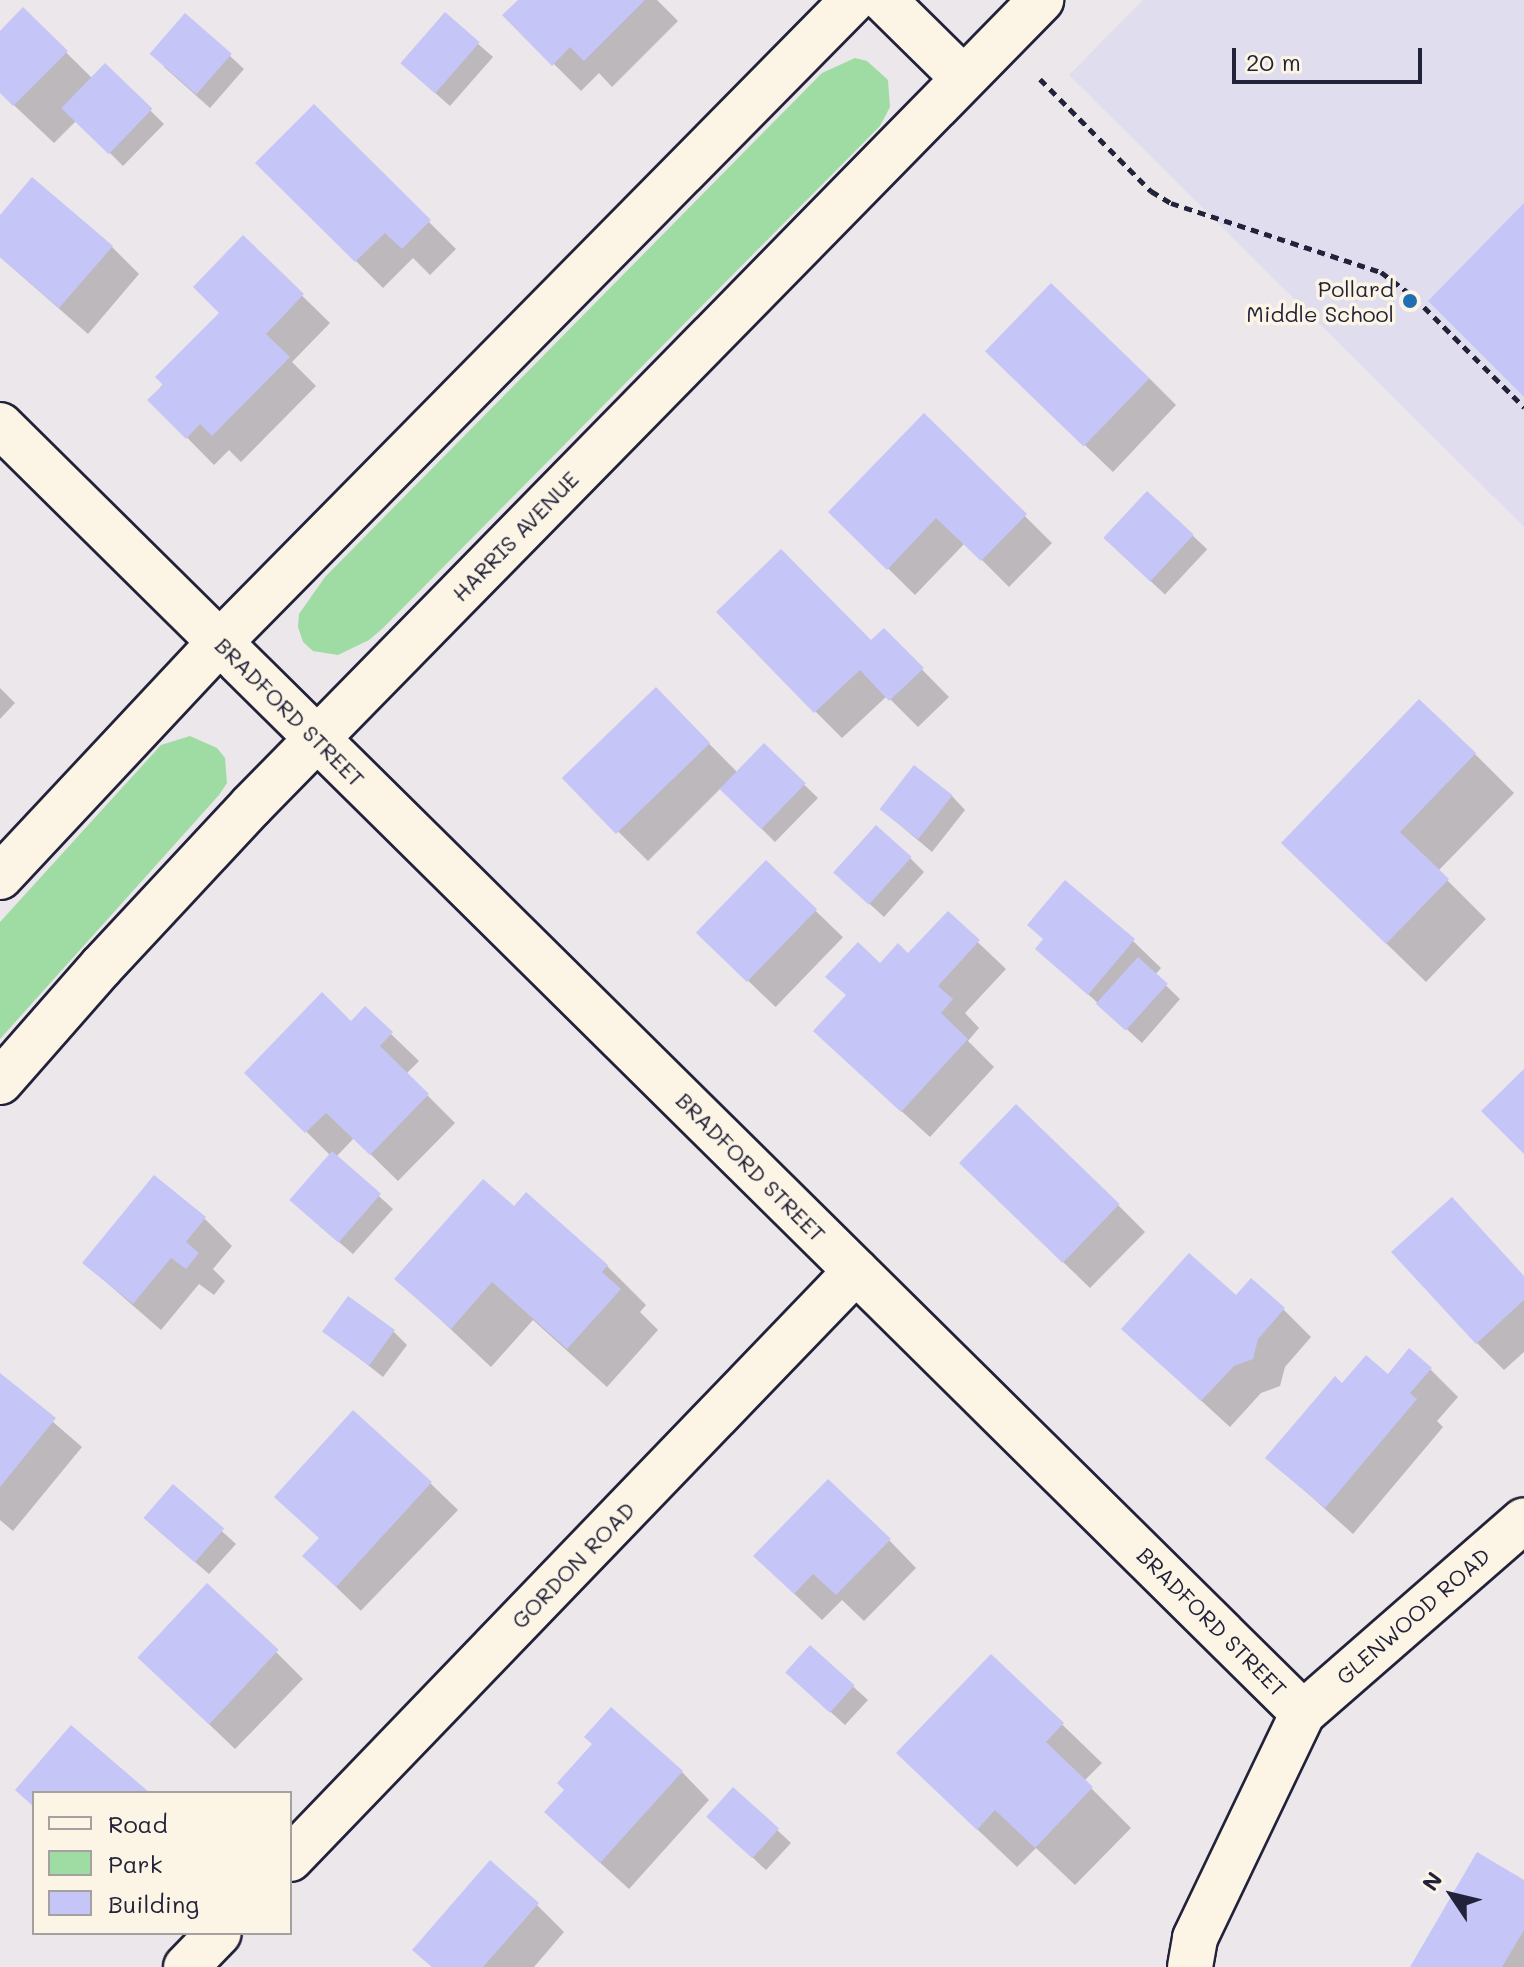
<!DOCTYPE html>
<style>
body{margin:0}
#map{position:relative;width:1524px;height:1967px;overflow:hidden;background:#ece7ea;font-family:Mali,sans-serif}
div>[style]{position:absolute}
[style*='--x']{left:calc(var(--x)*1px);top:calc(var(--y)*1px);width:calc(var(--w)*1px);rotate:calc(var(--a)*1deg)}
.built>*{inset:0;background:#e0ddee}
.green>*{inset:0;background:#9fdca4}
.shadow>*{inset:0;background:#0003;transform-origin:0 0}
.building>*{inset:0;background:#c5c5f7;transform-origin:0 0}
.path>*{height:5px;margin-top:-2.5px;transform-origin:0;background:repeating-linear-gradient(90deg,#22223b 0 8px,transparent 0 14px)}
.roads{filter:drop-shadow(2px 0 #22223b) drop-shadow(-2px 0 #22223b) drop-shadow(0 2px #22223b) drop-shadow(0 -2px #22223b)}
.minor>*{height:44px;margin:-22px;padding:0 22px;transform-origin:22px;border-radius:22px;background:#fcf5e5}
.dots>*{width:22px;height:22px;translate:-50% -50%;box-sizing:border-box;border:4px solid #fcf5e5;border-radius:50%}
span{translate:-50% -50%;white-space:nowrap;text-align:center;line-height:1.15;-webkit-text-stroke:7px #fcf5e5;paint-order:stroke}
.poi-label{font-size:22px;color:#22223b}
.right{translate:-100% -50%;text-align:right}
.street-label{font-size:22px;color:#22223b}
.legend{position:absolute;left:32px;top:1791px;width:260px;height:144px;box-sizing:border-box;background:#fcf5e5;border:2px solid #a5a1a1;margin:0;padding:10px 14px;list-style:none;font-size:24px;color:#22223b}
.legend li{display:flex;align-items:center;gap:16px;height:40px}
.legend b{width:40px;border:2px solid #a5a1a1}
.north{position:absolute;left:1412px;top:1855px;width:80px;height:80px;-webkit-text-stroke:6px #fcf5e5;paint-order:stroke;rotate:305deg;font-size:22px;font-weight:700;line-height:32px;text-align:center;color:#22223b}
.north::after{content:'';display:block;margin:auto;width:28px;height:36px;background:#22223b;clip-path:polygon(50% 0,100% 100%,50% 72%,0 100%)}
.scale{position:absolute;left:1232px;top:48px;width:190px;height:36px;box-sizing:border-box;border:4px solid #22223b;border-top:0;padding-left:10px;font-size:24px;line-height:28px;white-space:nowrap;color:#22223b;-webkit-text-stroke:6px #fcf5e5;paint-order:stroke}
</style>
<div id="map">
<div class="built">
<div style="clip-path:polygon(1143px 0,1524px 0,1524px 527px,1069px 75px)"></div>
</div>
<div class="green">
<div style="clip-path:polygon(855px 58px,867px 61px,888px 80px,890px 107px,880px 126px,382px 629px,369px 640px,338px 655px,313px 651px,303px 642px,298px 627px,299px 614px,325px 577px,822px 73px)"></div>
<div style="clip-path:polygon(190px 736px,217px 748px,225px 758px,227px 783px,219px 795px,0 1039px,0 922px,161px 745px)"></div>
</div>
<div class="shadow">
<div style="clip-path:polygon(520px 0,657px 0,678px 21px,612px 87px,599px 73px,581px 91px,505px 15px)"></div>
<div style="clip-path:polygon(23px 10px,93px 79px,105px 66px,164px 124px,123px 166px,77px 120px,54px 143px,0 92px,0 34px)"></div>
<div style="clip-path:polygon(445px 15px,493px 57px,450px 106px,417px 77px)"></div>
<div style="clip-path:polygon(230px 56px,244px 69px,210px 108px,164px 67px)"></div>
<div style="clip-path:polygon(314px 107px,456px 249px,430px 275px,413px 258px,383px 288px,258px 163px)"></div>
<div style="clip-path:polygon(0 218px,112px 247px,139px 274px,88px 334px,0 257px)"></div>
<div style="clip-path:polygon(243px 238px,330px 323px,292px 362px,316px 386px,241px 462px,229px 450px,214px 465px,150px 400px,221px 313px)"></div>
<div style="clip-path:polygon(1149px 378px,1176px 405px,1113px 472px,1016px 379px)"></div>
<div style="clip-path:polygon(924px 416px,1052px 543px,1009px 587px,965px 543px,915px 595px,831px 512px)"></div>
<div style="left:1148px;top:494px;width:81px;height:62px;rotate:43deg"></div>
<div style="clip-path:polygon(884px 631px,949px 697px,918px 727px,887px 696px,842px 738px,815px 711px)"></div>
<div style="clip-path:polygon(0 688px,15px 703px,0 719px)"></div>
<div style="clip-path:polygon(656px 690px,738px 773px,764px 746px,818px 798px,775px 842px,721px 788px,648px 861px,566px 780px)"></div>
<div style="clip-path:polygon(1475px 754px,1514px 793px,1438px 871px,1486px 919px,1426px 982px,1323px 882px)"></div>
<div style="clip-path:polygon(952px 796px,965px 810px,932px 852px,882px 810px)"></div>
<div style="clip-path:polygon(910px 858px,924px 872px,884px 917px,850px 886px)"></div>
<div style="left:766px;top:863px;width:107px;height:97px;rotate:44deg"></div>
<div style="clip-path:polygon(948px 914px,1006px 969px,965px 1013px,979px 1028px,968px 1041px,994px 1067px,930px 1137px,843px 1058px,848px 996px,881px 966px,908px 956px)"></div>
<div style="clip-path:polygon(1133px 941px,1161px 968px,1155px 975px,1180px 999px,1142px 1043px,1038px 949px)"></div>
<div style="clip-path:polygon(365px 1009px,419px 1061px,406px 1074px,455px 1123px,398px 1181px,354px 1138px,336px 1157px,393px 1209px,353px 1254px,306px 1214px,331px 1156px,247px 1073px,351px 1024px)"></div>
<div style="clip-path:polygon(989px 1190px,1118px 1205px,1145px 1232px,1090px 1288px)"></div>
<div style="clip-path:polygon(514px 1209px,607px 1266px,646px 1305px,640px 1312px,658px 1330px,607px 1387px,533px 1320px,491px 1367px,397px 1279px)"></div>
<div style="clip-path:polygon(205px 1219px,232px 1246px,213px 1269px,225px 1281px,214px 1295px,199px 1284px,161px 1330px,84px 1263px)"></div>
<div style="clip-path:polygon(1524px 1277px,1524px 1352px,1504px 1370px,1477px 1343px)"></div>
<div style="clip-path:polygon(1236px 1298px,1284px 1310px,1311px 1337px,1285px 1367px,1280px 1386px,1261px 1393px,1230px 1427px,1123px 1329px)"></div>
<div style="clip-path:polygon(325px 1331px,393px 1331px,407px 1345px,383px 1377px)"></div>
<div style="clip-path:polygon(1430px 1369px,1458px 1397px,1437px 1421px,1443px 1427px,1353px 1534px,1268px 1458px,1343px 1386px)"></div>
<div style="clip-path:polygon(0 1376px,82px 1447px,13px 1531px,0 1520px)"></div>
<div style="left:430px;top:1483px;width:39px;height:140px;rotate:44deg"></div>
<div style="clip-path:polygon(173px 1487px,236px 1544px,209px 1574px,160px 1532px)"></div>
<div style="clip-path:polygon(889px 1540px,916px 1568px,864px 1621px,842px 1600px,822px 1620px,783px 1583px)"></div>
<div style="clip-path:polygon(810px 1648px,868px 1700px,845px 1725px,801px 1685px)"></div>
<div style="clip-path:polygon(276px 1652px,303px 1679px,235px 1749px,167px 1684px)"></div>
<div style="clip-path:polygon(991px 1656px,1102px 1763px,1084px 1781px,1131px 1828px,1075px 1885px,1036px 1848px,1017px 1867px,938px 1792px)"></div>
<div style="clip-path:polygon(682px 1772px,709px 1800px,629px 1889px,574px 1839px)"></div>
<div style="clip-path:polygon(722px 1829px,777px 1830px,791px 1843px,766px 1870px)"></div>
<div style="clip-path:polygon(1524px 1882px,1524px 1967px,1413px 1967px)"></div>
<div style="clip-path:polygon(537px 1905px,564px 1932px,534px 1967px,432px 1967px,414px 1950px)"></div>
</div>
<div class="building">
<div style="clip-path:polygon(518px 0,645px 0,584px 61px,570px 47px,552px 66px,502px 15px)"></div>
<div style="clip-path:polygon(23px 7px,68px 51px,13px 106px,0 93px,0 31px)"></div>
<div style="left:445px;top:12px;width:46px;height:68px;rotate:41deg"></div>
<div style="left:185px;top:13px;width:62px;height:54px;rotate:41deg"></div>
<div style="left:105px;top:63px;width:66px;height:63px;rotate:44deg"></div>
<div style="clip-path:polygon(314px 104px,431px 220px,402px 249px,385px 233px,355px 262px,255px 163px)"></div>
<div style="clip-path:polygon(32px 177px,113px 246px,59px 308px,0 257px,0 215px)"></div>
<div style="clip-path:polygon(1524px 203px,1524px 397px,1428px 301px)"></div>
<div style="clip-path:polygon(243px 235px,304px 294px,266px 334px,290px 357px,212px 436px,200px 424px,186px 439px,147px 400px,163px 385px,155px 377px,219px 313px,193px 287px)"></div>
<div style="left:1051px;top:283px;width:137px;height:95px;rotate:44deg"></div>
<div style="clip-path:polygon(924px 413px,1027px 514px,981px 561px,936px 518px,887px 570px,828px 512px)"></div>
<div style="left:1147px;top:491px;width:64px;height:64px;rotate:43deg"></div>
<div style="clip-path:polygon(781px 549px,871px 640px,884px 628px,924px 668px,889px 701px,860px 670px,814px 713px,716px 612px)"></div>
<div style="left:656px;top:687px;width:78px;height:131px;rotate:46deg"></div>
<div style="clip-path:polygon(1419px 699px,1476px 753px,1400px 832px,1449px 879px,1386px 944px,1281px 843px)"></div>
<div style="left:764px;top:743px;width:58px;height:64px;rotate:44deg"></div>
<div style="left:914px;top:765px;width:49px;height:56px;rotate:38deg"></div>
<div style="left:876px;top:825px;width:48px;height:64px;rotate:42deg"></div>
<div style="left:766px;top:860px;width:71px;height:101px;rotate:44deg"></div>
<div style="clip-path:polygon(1065px 880px,1135px 939px,1088px 995px,1035px 949px,1043px 939px,1027px 925px)"></div>
<div style="clip-path:polygon(948px 911px,980px 940px,938px 986px,953px 999px,941px 1013px,968px 1039px,901px 1112px,813px 1031px,846px 995px,825px 977px,858px 942px,880px 963px,898px 943px,908px 953px)"></div>
<div style="left:1138px;top:957px;width:40px;height:63px;rotate:42deg"></div>
<div style="clip-path:polygon(322px 992px,351px 1021px,365px 1006px,393px 1032px,380px 1046px,429px 1094px,370px 1155px,326px 1113px,305px 1133px,244px 1073px)"></div>
<div style="clip-path:polygon(1524px 1069px,1524px 1154px,1481px 1111px)"></div>
<div style="left:1016px;top:1104px;width:144px;height:82px;rotate:44deg"></div>
<div style="left:332px;top:1151px;width:65px;height:65px;rotate:41deg"></div>
<div style="clip-path:polygon(154px 1175px,206px 1217px,186px 1242px,199px 1253px,186px 1269px,171px 1258px,133px 1304px,82px 1263px)"></div>
<div style="clip-path:polygon(483px 1179px,514px 1206px,526px 1192px,608px 1265px,602px 1272px,621px 1289px,567px 1349px,492px 1282px,451px 1329px,394px 1279px)"></div>
<div style="clip-path:polygon(1452px 1197px,1524px 1276px,1524px 1300px,1476px 1344px,1391px 1252px)"></div>
<div style="clip-path:polygon(1189px 1253px,1236px 1295px,1251px 1278px,1285px 1308px,1258px 1339px,1253px 1359px,1234px 1366px,1201px 1401px,1121px 1329px)"></div>
<div style="left:348px;top:1296px;width:58px;height:44px;rotate:36deg"></div>
<div style="clip-path:polygon(1409px 1348px,1432px 1368px,1410px 1393px,1417px 1399px,1325px 1508px,1265px 1458px,1335px 1376px,1342px 1383px,1366px 1355px,1388px 1374px)"></div>
<div style="clip-path:polygon(0 1373px,56px 1418px,0 1487px)"></div>
<div style="clip-path:polygon(353px 1410px,432px 1482px,336px 1587px,302px 1556px,319px 1538px,274px 1497px)"></div>
<div style="clip-path:polygon(828px 1479px,891px 1539px,836px 1595px,813px 1574px,794px 1594px,753px 1556px)"></div>
<div style="left:173px;top:1484px;width:68px;height:45px;rotate:41deg"></div>
<div style="left:207px;top:1583px;width:98px;height:102px;rotate:43deg"></div>
<div style="left:810px;top:1645px;width:60px;height:37px;rotate:42deg"></div>
<div style="clip-path:polygon(991px 1654px,1064px 1723px,1046px 1742px,1093px 1787px,1035px 1848px,995px 1810px,977px 1830px,896px 1753px)"></div>
<div style="clip-path:polygon(611px 1707px,683px 1771px,600px 1863px,544px 1812px,564px 1790px,557px 1783px,592px 1744px,584px 1737px)"></div>
<div style="clip-path:polygon(71px 1725px,150px 1793px,34px 1793px,34px 1807px,15px 1790px)"></div>
<div style="left:733px;top:1787px;width:62px;height:40px;rotate:42deg"></div>
<div style="clip-path:polygon(1477px 1852px,1524px 1880px,1524px 1930px,1502px 1967px,1410px 1967px)"></div>
<div style="clip-path:polygon(490px 1860px,539px 1903px,483px 1967px,432px 1967px,412px 1950px)"></div>
</div>
<div class="path">
<div style="--x:1040;--y:79;--w:158;--a:45.3"></div>
<div style="--x:1151;--y:191;--w:23;--a:31"></div>
<div style="--x:1171;--y:203;--w:221;--a:18.2"></div>
<div style="--x:1381;--y:272;--w:41;--a:37.1"></div>
<div style="--x:1414;--y:297;--w:156;--a:45"></div>
</div>
<div class="roads">
<div class="minor">
<div style="--x:884;--y:0;--w:111;--a:44.6"></div>
<div style="--x:0;--y:425;--w:1832;--a:44.67"></div>
<div style="--x:0;--y:877;--w:322;--a:-46.9"></div>
<div style="--x:220;--y:642;--w:902;--a:-45.4"></div>
<div style="--x:0;--y:1082;--w:153;--a:-48.7"></div>
<div style="--x:101;--y:967;--w:220;--a:-47"></div>
<div style="--x:251;--y:806;--w:1129;--a:-45.57"></div>
<div style="--x:290;--y:1859;--w:816;--a:-46.09"></div>
<div style="--x:186;--y:1967;--w:47;--a:-45.9"></div>
<div style="--x:1190;--y:1967;--w:29;--a:-80"></div>
<div style="--x:1195;--y:1938;--w:250;--a:-64.4"></div>
<div style="--x:1303;--y:1713;--w:293;--a:-41.1"></div>
</div>
</div>
<div class="dots">
<div style="left:1410px;top:301px;background:#1f6fb2"></div>
</div>
<div class="poi-label">
<span class="right" style="left:1394px;top:301px">Pollard<br>Middle School</span>
</div>
<div class="street-label">
<span style="left:515px;top:536px;rotate:-46deg">HARRIS AVENUE</span>
<span style="left:290px;top:712px;rotate:45deg">BRADFORD STREET</span>
<span style="left:751px;top:1167px;rotate:45deg">BRADFORD STREET</span>
<span style="left:573px;top:1565px;rotate:-46deg">GORDON ROAD</span>
<span style="left:1413px;top:1616px;rotate:-41deg">GLENWOOD ROAD</span>
<span style="left:1212px;top:1622px;rotate:45deg">BRADFORD STREET</span>
</div>
<ul class="legend">
<li><b style="height:10px;background:#fcf5e5"></b>Road</li>
<li><b style="height:22px;background:#9fdca4"></b>Park</li>
<li><b style="height:22px;background:#c5c5f7"></b>Building</li>
</ul>
<div class="north">N</div>
<div class="scale">20 m</div>
</div>
